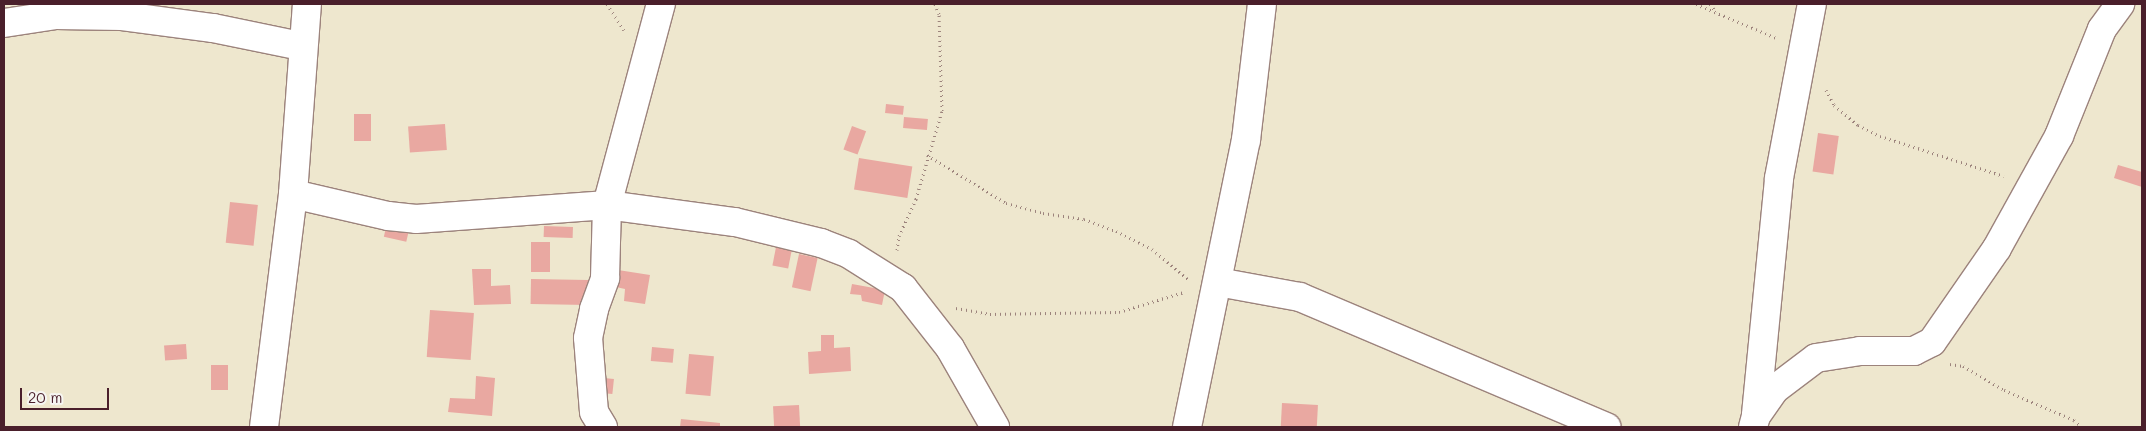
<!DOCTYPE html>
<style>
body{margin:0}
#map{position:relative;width:2146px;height:431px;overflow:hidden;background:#eee7ce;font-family:Mali,sans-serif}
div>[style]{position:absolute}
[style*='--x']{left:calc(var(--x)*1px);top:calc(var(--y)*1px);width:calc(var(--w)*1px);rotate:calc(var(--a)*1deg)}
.building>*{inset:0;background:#e9a8a1;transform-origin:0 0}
.path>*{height:3px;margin-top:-1.5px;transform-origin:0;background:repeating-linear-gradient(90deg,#9c837c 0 1px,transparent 0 5px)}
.roads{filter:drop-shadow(1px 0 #9c837c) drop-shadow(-1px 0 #9c837c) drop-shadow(0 1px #9c837c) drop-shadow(0 -1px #9c837c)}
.street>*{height:28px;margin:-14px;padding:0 14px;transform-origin:14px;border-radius:14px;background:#fff}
span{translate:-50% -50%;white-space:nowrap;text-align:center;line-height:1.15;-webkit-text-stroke:4.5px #f6f6f2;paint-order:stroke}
.frame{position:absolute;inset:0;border:5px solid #4a1f2b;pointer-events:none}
.scale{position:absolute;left:20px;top:388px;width:89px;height:22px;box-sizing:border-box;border:2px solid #4a1f2b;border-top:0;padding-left:6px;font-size:15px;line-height:18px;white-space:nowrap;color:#4a1f2b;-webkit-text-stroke:4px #f6f6f2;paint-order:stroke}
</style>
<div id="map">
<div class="building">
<div style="left:886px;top:104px;width:18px;height:9px;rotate:6deg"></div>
<div style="left:354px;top:114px;width:17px;height:27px"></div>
<div style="left:904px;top:117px;width:24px;height:11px;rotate:5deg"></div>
<div style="left:445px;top:124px;width:26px;height:37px;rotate:86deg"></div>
<div style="left:852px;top:126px;width:15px;height:25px;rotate:20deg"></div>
<div style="left:1818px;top:133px;width:21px;height:39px;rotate:8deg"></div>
<div style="left:859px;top:158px;width:54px;height:32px;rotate:9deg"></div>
<div style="clip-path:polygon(2118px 165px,2142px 172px,2142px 187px,2114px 178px)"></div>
<div style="left:230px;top:202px;width:28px;height:41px;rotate:6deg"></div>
<div style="left:387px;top:223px;width:23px;height:14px;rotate:13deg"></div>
<div style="left:544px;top:226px;width:29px;height:11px;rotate:2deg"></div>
<div style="left:531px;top:242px;width:19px;height:30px"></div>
<div style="left:777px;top:242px;width:16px;height:24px;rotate:11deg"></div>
<div style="left:799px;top:254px;width:19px;height:34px;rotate:12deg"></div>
<div style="clip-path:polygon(472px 269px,491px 269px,491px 286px,510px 285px,511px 304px,474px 305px)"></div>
<div style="clip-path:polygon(618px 270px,650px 275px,645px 304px,624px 301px,625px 289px,616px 287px)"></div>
<div style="left:531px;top:279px;width:57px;height:25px;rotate:1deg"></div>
<div style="clip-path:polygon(852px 284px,885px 290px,882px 305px,862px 301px,861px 295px,850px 294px)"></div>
<div style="left:430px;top:310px;width:44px;height:47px;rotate:4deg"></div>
<div style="clip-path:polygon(821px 335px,834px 335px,834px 348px,850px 347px,851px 371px,809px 374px,808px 352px,821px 351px)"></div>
<div style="left:186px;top:344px;width:15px;height:22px;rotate:86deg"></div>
<div style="left:652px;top:347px;width:22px;height:14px;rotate:5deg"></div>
<div style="left:689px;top:354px;width:25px;height:40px;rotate:5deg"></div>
<div style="left:211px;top:365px;width:17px;height:25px"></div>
<div style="clip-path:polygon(476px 376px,495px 378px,492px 416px,448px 412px,450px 398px,475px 399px)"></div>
<div style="left:604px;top:378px;width:10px;height:15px;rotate:6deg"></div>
<div style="left:1282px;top:403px;width:36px;height:24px;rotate:3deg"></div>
<div style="left:799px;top:405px;width:22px;height:26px;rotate:87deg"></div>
<div style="clip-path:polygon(681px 419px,720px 423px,720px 427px,680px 427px)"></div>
</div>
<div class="path">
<div style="--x:607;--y:4;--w:31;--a:57"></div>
<div style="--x:1696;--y:4;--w:87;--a:23"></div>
<div style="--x:1710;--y:4;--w:10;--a:53"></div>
<div style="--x:1826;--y:90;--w:17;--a:62"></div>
<div style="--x:1834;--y:105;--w:31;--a:40"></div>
<div style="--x:1858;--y:125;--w:25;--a:27"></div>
<div style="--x:1880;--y:136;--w:130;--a:17.9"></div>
<div style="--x:927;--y:155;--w:92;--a:31.3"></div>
<div style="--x:1006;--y:203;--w:38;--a:15"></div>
<div style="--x:1043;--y:213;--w:41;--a:8.3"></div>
<div style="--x:1084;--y:219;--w:34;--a:21"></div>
<div style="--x:1116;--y:231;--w:40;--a:26.6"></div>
<div style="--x:1152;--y:249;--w:48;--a:40"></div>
<div style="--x:897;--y:250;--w:14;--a:-82"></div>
<div style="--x:899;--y:236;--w:41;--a:-65.3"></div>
<div style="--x:916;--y:199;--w:92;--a:-73.5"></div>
<div style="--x:942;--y:111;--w:97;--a:-91.8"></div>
<div style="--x:939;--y:14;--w:11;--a:-112"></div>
<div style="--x:956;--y:308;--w:35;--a:10"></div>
<div style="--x:990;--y:314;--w:129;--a:-0.9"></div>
<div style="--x:1119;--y:312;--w:68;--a:-17.1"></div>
<div style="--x:1950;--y:364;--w:13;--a:9"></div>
<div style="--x:1963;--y:366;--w:48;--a:30.3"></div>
<div style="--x:2004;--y:390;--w:76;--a:23.2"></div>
<div style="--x:2074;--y:420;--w:11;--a:41"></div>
</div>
<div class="roads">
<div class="street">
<div style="--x:4;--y:23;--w:53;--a:-8.7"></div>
<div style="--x:56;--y:15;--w:66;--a:0.9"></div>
<div style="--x:122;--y:16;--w:92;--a:7.5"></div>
<div style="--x:213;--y:28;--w:90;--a:11.6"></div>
<div style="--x:293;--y:194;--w:98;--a:13"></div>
<div style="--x:388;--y:216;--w:28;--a:6"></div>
<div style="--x:416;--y:219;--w:192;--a:-4.2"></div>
<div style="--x:607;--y:205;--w:129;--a:7.6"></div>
<div style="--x:735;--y:222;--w:89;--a:13.7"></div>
<div style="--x:821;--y:243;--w:30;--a:21"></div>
<div style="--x:849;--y:254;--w:64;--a:32.2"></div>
<div style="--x:903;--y:288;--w:76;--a:51.9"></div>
<div style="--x:950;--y:348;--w:91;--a:60.3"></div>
<div style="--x:1218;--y:282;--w:83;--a:10.4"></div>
<div style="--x:1300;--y:297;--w:333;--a:23"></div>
<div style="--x:1756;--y:414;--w:237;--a:-84.4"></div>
<div style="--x:1779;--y:178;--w:177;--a:-79.3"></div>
<div style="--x:264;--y:427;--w:235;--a:-82.9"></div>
<div style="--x:293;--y:194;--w:191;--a:-85.8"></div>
<div style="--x:603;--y:427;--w:17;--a:-121"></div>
<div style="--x:594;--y:412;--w:74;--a:-94.6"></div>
<div style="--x:588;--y:338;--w:30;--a:-78"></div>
<div style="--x:594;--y:309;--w:33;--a:-70"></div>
<div style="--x:605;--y:278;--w:73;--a:-88.4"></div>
<div style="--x:607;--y:205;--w:208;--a:-75"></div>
<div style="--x:1187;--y:427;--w:293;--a:-78.4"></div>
<div style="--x:1246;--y:140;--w:137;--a:-83.3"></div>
<div style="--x:1753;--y:427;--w:11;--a:-75"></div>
<div style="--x:1756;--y:416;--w:33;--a:-55"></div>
<div style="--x:1775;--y:389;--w:51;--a:-37.1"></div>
<div style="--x:1816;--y:358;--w:45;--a:-9"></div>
<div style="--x:1860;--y:351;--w:54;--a:0"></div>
<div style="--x:1914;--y:351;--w:20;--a:-27"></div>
<div style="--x:1932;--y:342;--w:114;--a:-55.3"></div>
<div style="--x:1997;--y:248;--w:128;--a:-61"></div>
<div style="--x:2059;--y:136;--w:115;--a:-68.1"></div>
<div style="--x:2102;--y:29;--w:31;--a:-54"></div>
</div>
</div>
<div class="frame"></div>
<div class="scale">20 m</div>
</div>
